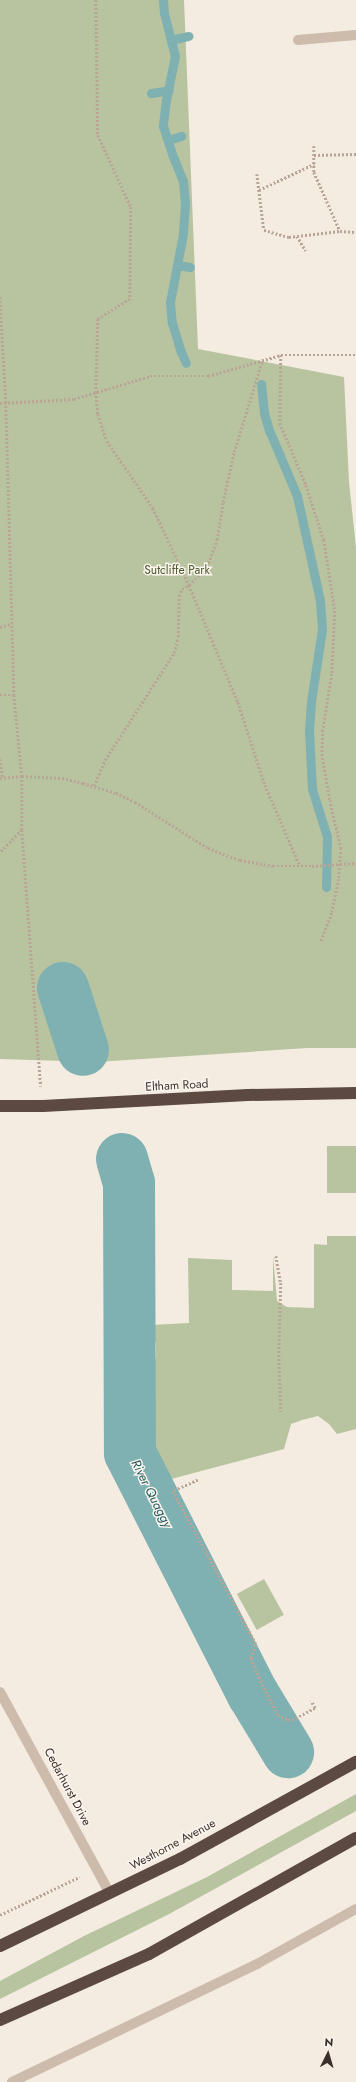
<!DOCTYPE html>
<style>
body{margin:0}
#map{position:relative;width:356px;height:2082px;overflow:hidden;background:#f4ebe1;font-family:Jost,sans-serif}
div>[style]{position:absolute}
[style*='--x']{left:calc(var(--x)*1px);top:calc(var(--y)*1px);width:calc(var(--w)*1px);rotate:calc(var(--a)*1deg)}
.green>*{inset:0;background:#b8c4a0;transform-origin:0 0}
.stream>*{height:9px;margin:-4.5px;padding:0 4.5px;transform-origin:4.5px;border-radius:4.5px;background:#7fb0b2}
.river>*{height:52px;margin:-26px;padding:0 26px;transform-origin:26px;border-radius:26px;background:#7fb0b2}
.path>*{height:2.5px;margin-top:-1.25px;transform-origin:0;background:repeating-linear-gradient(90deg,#b9a596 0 2px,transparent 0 4px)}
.minor>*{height:10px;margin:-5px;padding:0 5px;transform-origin:5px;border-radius:5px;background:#cdbbac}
.highway>*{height:12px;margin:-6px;padding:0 6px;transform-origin:6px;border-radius:6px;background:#5c4a42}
.path-bridge>*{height:2.5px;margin-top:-1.25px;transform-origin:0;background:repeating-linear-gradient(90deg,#b9a596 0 2px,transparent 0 4px)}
span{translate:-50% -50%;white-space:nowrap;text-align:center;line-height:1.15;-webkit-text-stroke:3px #fbf5ee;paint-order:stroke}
.park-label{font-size:12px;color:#4a5a2e}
.street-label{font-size:12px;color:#3b302b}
.water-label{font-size:13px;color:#1f5a5e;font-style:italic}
.north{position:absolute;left:308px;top:2034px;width:40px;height:40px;-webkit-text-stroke:3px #fbf5ee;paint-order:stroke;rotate:5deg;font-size:11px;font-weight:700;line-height:16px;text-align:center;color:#3b302b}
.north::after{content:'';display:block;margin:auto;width:14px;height:18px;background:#3b302b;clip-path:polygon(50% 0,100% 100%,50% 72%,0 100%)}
</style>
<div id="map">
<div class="green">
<div style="clip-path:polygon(0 0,184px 0,198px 349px,344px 377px,349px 482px,356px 547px,356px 1048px,307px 1048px,97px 1062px,0 1059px)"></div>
<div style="left:356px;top:1146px;width:47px;height:29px;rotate:90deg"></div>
<div style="clip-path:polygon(327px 1236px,356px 1236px,356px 1429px,337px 1434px,329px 1424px,318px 1416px,302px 1420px,291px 1424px,284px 1449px,156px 1483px,140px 1452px,137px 1273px,141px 1273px,144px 1359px,156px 1359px,156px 1342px,152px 1341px,151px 1325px,189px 1323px,188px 1258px,232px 1260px,232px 1290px,273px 1291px,273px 1256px,277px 1301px,287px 1307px,314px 1308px,314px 1244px,327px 1245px)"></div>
<div style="left:264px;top:1579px;width:41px;height:31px;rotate:61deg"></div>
<div style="clip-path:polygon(356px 1794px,356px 1811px,171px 1913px,0 1999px,0 1981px,84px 1936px,207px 1877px)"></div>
</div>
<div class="stream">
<div style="--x:163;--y:0;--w:13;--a:86"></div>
<div style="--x:164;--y:13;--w:44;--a:75.7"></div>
<div style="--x:175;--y:56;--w:45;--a:101.6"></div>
<div style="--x:166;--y:100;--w:26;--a:97"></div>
<div style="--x:163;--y:126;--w:29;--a:72"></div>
<div style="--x:172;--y:154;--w:29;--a:68"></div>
<div style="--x:183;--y:181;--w:22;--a:85"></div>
<div style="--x:185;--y:203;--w:31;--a:94"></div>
<div style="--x:183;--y:234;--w:69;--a:100.8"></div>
<div style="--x:170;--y:302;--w:21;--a:85"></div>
<div style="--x:172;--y:323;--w:30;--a:73"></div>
<div style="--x:181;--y:352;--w:12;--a:66"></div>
<div style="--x:171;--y:40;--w:18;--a:-13"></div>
<div style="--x:151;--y:93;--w:18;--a:-9"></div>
<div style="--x:168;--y:140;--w:14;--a:-17"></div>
<div style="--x:177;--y:265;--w:13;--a:9"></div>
<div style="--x:261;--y:384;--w:29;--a:84"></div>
<div style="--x:264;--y:413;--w:18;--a:74"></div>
<div style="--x:269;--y:430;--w:72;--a:67"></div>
<div style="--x:297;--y:496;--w:107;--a:77.6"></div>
<div style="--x:320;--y:601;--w:28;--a:86"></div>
<div style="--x:322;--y:629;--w:74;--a:98.6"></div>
<div style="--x:311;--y:702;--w:28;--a:94"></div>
<div style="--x:309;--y:730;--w:59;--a:87.1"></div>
<div style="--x:312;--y:789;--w:50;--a:72.6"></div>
<div style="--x:327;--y:837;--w:50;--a:91.1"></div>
</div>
<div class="river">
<div style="--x:63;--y:988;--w:65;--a:72.1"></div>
<div style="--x:122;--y:1159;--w:25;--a:74"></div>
<div style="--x:129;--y:1183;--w:270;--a:89.8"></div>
<div style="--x:130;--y:1453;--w:271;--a:63"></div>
<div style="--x:253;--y:1694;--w:68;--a:58.9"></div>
</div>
<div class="path">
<div style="--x:96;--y:0;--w:135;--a:89.2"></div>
<div style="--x:98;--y:135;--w:79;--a:65.4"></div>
<div style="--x:131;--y:207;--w:92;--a:90.6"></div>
<div style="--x:130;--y:299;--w:38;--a:148"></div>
<div style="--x:98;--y:319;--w:73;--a:91.6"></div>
<div style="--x:96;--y:392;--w:22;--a:85"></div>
<div style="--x:98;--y:414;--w:28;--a:72"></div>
<div style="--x:107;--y:441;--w:81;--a:55.5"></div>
<div style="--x:153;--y:508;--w:85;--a:64.9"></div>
<div style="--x:189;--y:585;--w:127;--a:67.3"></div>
<div style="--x:238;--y:702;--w:87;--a:72"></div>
<div style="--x:265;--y:785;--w:88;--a:66.6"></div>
<div style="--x:314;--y:146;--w:26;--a:90"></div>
<div style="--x:314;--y:172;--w:64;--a:66.2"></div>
<div style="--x:340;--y:231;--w:16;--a:4"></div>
<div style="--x:314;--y:155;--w:42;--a:-1.4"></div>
<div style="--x:257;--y:174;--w:56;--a:82.9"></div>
<div style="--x:264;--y:230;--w:26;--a:16"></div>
<div style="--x:289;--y:237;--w:51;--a:-6.7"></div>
<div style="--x:259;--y:190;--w:61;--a:-25.3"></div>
<div style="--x:297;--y:236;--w:17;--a:59"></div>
<div style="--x:0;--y:297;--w:105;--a:86.7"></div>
<div style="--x:6;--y:402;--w:293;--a:88.4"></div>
<div style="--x:14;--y:695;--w:81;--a:84.4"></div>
<div style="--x:22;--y:776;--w:54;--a:90"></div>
<div style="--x:22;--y:830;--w:32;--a:134"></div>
<div style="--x:281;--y:355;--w:68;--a:90.8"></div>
<div style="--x:280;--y:423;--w:67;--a:67.2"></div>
<div style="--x:306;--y:485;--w:58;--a:71.9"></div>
<div style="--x:324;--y:540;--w:72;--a:81.2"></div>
<div style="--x:335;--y:611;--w:63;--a:92.7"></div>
<div style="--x:332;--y:674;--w:57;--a:99.1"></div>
<div style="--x:323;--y:730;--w:24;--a:92"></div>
<div style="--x:322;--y:754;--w:47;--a:80.1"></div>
<div style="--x:330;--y:800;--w:49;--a:77.1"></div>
<div style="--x:341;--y:848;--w:31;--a:94"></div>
<div style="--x:339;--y:879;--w:35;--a:102"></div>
<div style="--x:332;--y:913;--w:30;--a:111"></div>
<div style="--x:0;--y:403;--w:74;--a:-3.1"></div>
<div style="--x:74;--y:399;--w:79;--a:-16.8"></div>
<div style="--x:150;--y:376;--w:58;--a:0"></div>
<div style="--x:208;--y:376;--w:76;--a:-16"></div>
<div style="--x:281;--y:355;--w:75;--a:0"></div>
<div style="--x:0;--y:627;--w:13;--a:-18"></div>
<div style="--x:0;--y:695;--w:13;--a:0"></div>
<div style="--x:0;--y:759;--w:19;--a:81"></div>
<div style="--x:0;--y:778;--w:22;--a:-5"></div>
<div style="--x:22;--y:776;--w:40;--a:2.9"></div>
<div style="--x:62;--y:778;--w:22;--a:13"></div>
<div style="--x:83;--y:783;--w:34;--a:17"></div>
<div style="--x:116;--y:793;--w:21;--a:25"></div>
<div style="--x:135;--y:802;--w:86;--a:32.2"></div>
<div style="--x:208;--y:848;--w:34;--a:21"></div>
<div style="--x:240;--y:860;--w:34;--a:10"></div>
<div style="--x:273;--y:866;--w:39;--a:0"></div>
<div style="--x:94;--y:786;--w:28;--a:-67"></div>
<div style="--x:105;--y:760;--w:127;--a:-57.2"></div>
<div style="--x:174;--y:653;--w:16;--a:-76"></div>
<div style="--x:178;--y:637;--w:41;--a:-88.6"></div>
<div style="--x:179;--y:596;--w:8;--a:-67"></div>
<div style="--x:182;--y:589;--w:8;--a:-30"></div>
<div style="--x:189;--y:585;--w:25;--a:-45"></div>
<div style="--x:207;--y:567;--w:29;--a:-70"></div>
<div style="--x:217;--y:540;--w:38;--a:-81"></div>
<div style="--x:223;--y:502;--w:51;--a:-77.6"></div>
<div style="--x:234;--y:452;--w:95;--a:-72.9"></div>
<div style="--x:22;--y:830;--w:257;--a:85.8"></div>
<div style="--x:276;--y:1256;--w:27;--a:80"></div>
<div style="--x:281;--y:1283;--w:72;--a:91.6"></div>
<div style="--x:279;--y:1355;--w:57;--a:88"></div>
<div style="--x:198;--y:1480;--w:27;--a:156"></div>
<div style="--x:173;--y:1491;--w:172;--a:61.5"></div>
<div style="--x:255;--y:1642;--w:3;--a:72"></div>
<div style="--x:256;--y:1645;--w:14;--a:111"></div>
<div style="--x:251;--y:1658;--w:21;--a:67"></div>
<div style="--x:259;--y:1677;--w:42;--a:63.4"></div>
<div style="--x:278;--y:1715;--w:11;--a:27"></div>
<div style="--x:288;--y:1720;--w:4;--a:0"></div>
<div style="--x:292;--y:1720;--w:26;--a:-28"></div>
<div style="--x:315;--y:1708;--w:8;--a:-120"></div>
<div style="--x:0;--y:1915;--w:88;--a:-25.7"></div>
</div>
<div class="minor">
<div style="--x:298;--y:40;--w:58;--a:-4.9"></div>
<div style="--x:0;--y:1692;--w:230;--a:61.4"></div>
<div style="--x:12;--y:2082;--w:272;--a:-25.7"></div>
<div style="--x:257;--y:1964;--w:113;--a:-29.1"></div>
</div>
<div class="highway">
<div style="--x:0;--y:1106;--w:43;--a:0"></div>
<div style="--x:43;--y:1106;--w:205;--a:-3.1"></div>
<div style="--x:248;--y:1095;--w:108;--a:-1.1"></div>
<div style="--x:0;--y:1946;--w:200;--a:-25.8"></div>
<div style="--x:180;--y:1859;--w:201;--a:-28.9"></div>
<div style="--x:0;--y:2020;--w:163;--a:-23.9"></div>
<div style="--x:149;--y:1954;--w:237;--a:-29.3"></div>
</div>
<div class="path-bridge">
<div style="--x:312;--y:866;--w:44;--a:-3.9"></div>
</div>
<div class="park-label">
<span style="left:177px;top:571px">Sutcliffe Park</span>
</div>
<div class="street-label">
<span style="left:177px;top:1086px;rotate:-3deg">Eltham Road</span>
<span style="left:67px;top:1787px;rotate:62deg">Cedarhurst Drive</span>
<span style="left:173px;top:1845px;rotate:-28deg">Westhorne Avenue</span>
</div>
<div class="water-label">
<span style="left:151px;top:1494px;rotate:63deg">River Quaggy</span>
</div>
<div class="north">N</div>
</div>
